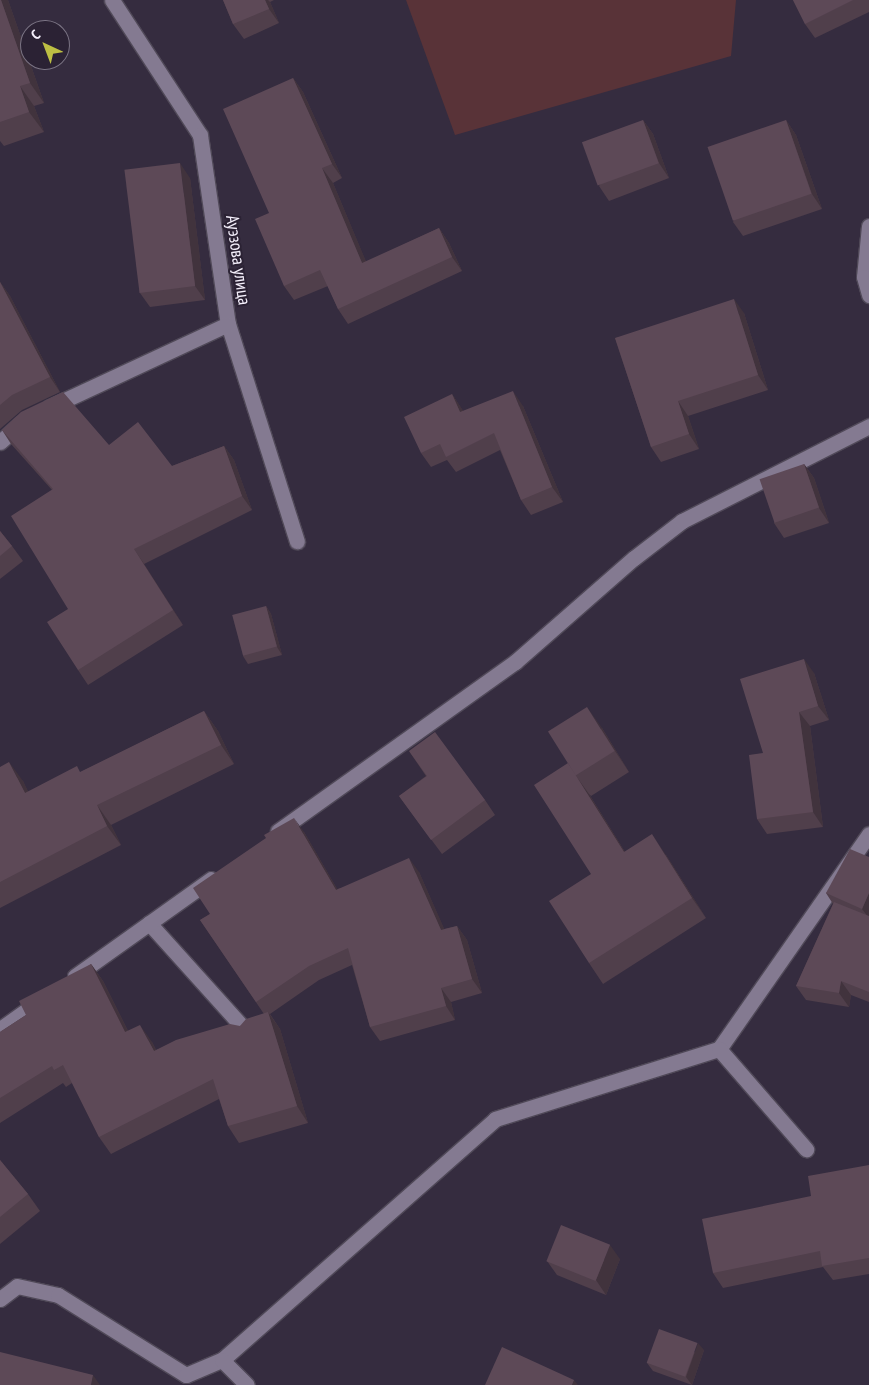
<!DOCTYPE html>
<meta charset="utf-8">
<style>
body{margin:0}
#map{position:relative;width:869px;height:1385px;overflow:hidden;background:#352c3f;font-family:"PT Sans Narrow",sans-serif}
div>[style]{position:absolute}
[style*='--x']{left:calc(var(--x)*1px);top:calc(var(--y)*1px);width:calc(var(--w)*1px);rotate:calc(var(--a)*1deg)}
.green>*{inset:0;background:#593338}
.roads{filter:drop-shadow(1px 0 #504958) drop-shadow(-1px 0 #504958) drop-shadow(0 1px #504958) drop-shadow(0 -1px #504958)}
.street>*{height:15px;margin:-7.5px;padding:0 7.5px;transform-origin:7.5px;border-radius:7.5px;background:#847a91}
.wall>*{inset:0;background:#503f4b}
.shaded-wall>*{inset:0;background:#41333d}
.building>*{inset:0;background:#5d4957;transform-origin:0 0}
span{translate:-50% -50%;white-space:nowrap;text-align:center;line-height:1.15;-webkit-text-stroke:4px #2b2234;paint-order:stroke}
.street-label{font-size:18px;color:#f4effb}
.north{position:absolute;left:20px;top:20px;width:50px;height:50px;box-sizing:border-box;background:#2b2234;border:1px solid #7b7484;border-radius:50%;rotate:317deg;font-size:14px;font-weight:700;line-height:20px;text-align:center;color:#f4effb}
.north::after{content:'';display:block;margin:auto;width:18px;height:22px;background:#bdbf43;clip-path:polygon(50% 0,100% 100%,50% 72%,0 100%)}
</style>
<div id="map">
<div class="green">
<div style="clip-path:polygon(406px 0,736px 0,731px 56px,455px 135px)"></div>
</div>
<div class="roads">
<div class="street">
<div style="--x:112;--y:0;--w:161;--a:56.9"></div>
<div style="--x:200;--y:135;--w:191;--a:81.6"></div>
<div style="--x:228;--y:324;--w:228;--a:72.4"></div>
<div style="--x:869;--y:226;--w:51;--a:95.6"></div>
<div style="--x:864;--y:277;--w:19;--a:74"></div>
<div style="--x:50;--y:407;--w:196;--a:-25"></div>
<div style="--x:0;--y:442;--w:27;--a:-42"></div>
<div style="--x:278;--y:831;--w:291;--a:-35.5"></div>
<div style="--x:515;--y:662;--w:158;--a:-41.2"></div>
<div style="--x:634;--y:558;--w:61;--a:-37.6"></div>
<div style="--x:682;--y:521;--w:210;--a:-26.9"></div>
<div style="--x:149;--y:923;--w:149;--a:48"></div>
<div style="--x:75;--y:976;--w:167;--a:-35.5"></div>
<div style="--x:0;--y:1029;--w:52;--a:-35.5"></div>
<div style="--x:719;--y:1049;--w:262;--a:-55.1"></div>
<div style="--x:0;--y:1299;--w:21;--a:-37"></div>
<div style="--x:17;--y:1286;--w:42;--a:12.4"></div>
<div style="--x:58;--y:1295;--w:151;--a:32"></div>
<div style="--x:186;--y:1375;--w:39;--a:-23"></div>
<div style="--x:222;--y:1360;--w:364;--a:-41.4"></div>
<div style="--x:495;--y:1119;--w:235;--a:-17.4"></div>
<div style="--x:719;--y:1049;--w:133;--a:49"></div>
<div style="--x:222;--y:1360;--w:35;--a:45"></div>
</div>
</div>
<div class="wall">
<div style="clip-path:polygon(0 0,8px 0,44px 103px,34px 106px,44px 132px,4px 146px,0 141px)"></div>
<div style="clip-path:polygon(223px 0,274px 0,270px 2px,279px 23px,244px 39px,233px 24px)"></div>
<div style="clip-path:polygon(793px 0,869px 0,869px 12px,815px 38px,805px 24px)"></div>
<div style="clip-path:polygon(293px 78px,303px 92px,342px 178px,333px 183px,366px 262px,439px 228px,449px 243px,462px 271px,348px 324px,338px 309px,328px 286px,294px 300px,284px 286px,269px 213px)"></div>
<div style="clip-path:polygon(643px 120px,653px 134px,669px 178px,609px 201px,599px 186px)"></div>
<div style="clip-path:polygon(786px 120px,796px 135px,822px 209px,743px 236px,733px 222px)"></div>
<div style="clip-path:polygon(190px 178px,205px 300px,150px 307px,140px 293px)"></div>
<div style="clip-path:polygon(0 282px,10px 296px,60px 392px,22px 410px,0 429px)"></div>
<div style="clip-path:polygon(744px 313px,768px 390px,688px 416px,699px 449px,661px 462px,651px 447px,615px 338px)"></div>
<div style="clip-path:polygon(452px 394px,463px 411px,523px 406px,563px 502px,531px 515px,521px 500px,500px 450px,456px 472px,447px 460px,431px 467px,421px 453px)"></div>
<div style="clip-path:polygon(2px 430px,109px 445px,172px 466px,224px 446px,234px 460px,252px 510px,144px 564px,183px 625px,88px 685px,78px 670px,68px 609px,52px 490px,11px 444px)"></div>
<div style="clip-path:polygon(804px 464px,814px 478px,829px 523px,784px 538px,774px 523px)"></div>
<div style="clip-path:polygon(0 531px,12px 546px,23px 561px,0 579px)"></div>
<div style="clip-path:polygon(266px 606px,271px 614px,282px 655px,248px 664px,243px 656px)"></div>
<div style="clip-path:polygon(814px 673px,829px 720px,810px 726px,823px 827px,767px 834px,757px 819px,763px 753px)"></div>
<div style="clip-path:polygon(204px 711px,218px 731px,234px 764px,111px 825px,121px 845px,0 908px,0 767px,23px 781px,28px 792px,81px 772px)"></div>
<div style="clip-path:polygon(602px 728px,629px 772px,591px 796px,589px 794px,625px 852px,666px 855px,706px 918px,603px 984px,589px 963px,591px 874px,570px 765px)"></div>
<div style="clip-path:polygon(409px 751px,485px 800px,495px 815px,442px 854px,399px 796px,426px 776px)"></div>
<div style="clip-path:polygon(304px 832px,337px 889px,419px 872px,444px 929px,457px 926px,467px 940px,482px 993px,451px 1002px,455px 1020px,380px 1041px,370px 1027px,352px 965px,319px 980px,270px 1014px,280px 1029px,308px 1123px,239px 1143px,228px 1126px,219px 1099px,111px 1154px,99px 1137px,72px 1083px,66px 1087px,63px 1083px,0 1123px,0 1032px,26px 1015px,91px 964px,103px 981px,128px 1031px,152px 1042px,156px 1050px,240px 1026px,264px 1014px,200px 920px,210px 914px)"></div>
<div style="clip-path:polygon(869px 857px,869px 1002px,851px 995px,849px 1007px,806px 1000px,796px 986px,833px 904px,826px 893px)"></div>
<div style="clip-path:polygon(0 1160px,28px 1194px,40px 1211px,0 1244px)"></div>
<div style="clip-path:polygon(869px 1165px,869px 1274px,833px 1280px,823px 1267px,723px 1288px,713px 1273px,811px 1196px)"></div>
<div style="clip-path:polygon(620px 1259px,606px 1295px,557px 1275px,547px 1261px)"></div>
<div style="clip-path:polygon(704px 1350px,692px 1385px,653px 1371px,647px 1363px)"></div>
</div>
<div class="shaded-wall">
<div style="clip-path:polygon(1px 0,8px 0,44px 103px,30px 83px)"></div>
<div style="clip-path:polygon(265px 0,268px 0,270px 2px,279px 23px,269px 9px)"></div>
<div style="clip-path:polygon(293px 78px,303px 92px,342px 178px,332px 164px)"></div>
<div style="clip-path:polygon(20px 86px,34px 106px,44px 132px,29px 112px)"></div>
<div style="clip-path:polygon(643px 120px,653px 134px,669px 178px,659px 163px)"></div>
<div style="clip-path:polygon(786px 120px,796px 135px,822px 209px,812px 194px)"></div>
<div style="clip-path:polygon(180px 163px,190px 178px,205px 300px,195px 286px)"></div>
<div style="clip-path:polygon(322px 168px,333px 183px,373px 278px,362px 263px)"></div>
<div style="clip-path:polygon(439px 228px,449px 243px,462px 271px,452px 257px)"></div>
<div style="clip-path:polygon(0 282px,10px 296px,60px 392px,50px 377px)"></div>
<div style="clip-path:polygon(734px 299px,744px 313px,768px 390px,758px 375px)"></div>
<div style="clip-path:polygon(513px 391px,523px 406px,563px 502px,552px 487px)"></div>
<div style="clip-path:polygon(452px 394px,462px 409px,471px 427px,460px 412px)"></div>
<div style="clip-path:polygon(678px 401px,688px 416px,699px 449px,689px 434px)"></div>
<div style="clip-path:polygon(224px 446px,234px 460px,252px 510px,242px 496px)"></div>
<div style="clip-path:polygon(804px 464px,814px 478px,829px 523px,819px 508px)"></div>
<div style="clip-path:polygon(134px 549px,144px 564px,183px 625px,173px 610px)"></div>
<div style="clip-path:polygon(266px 606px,271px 614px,282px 655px,277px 647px)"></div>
<div style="clip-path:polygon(804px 659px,814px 673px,829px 720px,818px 706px)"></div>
<div style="clip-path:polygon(587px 707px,602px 728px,629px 772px,615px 751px)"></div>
<div style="clip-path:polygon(204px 711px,218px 731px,234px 764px,221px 745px)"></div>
<div style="clip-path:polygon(799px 712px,810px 726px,823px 827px,813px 812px)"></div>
<div style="clip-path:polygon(9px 762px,23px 781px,39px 813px,25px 793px)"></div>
<div style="clip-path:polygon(576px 776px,589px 794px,638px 873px,624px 852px)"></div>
<div style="clip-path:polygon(97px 805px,111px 825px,121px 845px,107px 826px)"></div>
<div style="clip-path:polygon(294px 818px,304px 832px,346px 904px,336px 890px)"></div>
<div style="clip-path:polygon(652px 834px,666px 855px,706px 918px,692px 898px)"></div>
<div style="clip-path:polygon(409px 858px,419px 872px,451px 944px,441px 930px)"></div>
<div style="clip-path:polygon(869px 893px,869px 918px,862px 909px)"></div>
<div style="clip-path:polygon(457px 926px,467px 940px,482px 993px,472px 979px)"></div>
<div style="clip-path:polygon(91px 964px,103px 981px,137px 1049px,125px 1032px)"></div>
<div style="clip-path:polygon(841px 981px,851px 995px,849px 1007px,839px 993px)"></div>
<div style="clip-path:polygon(441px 988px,451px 1002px,455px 1020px,446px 1006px)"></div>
<div style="clip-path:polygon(268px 1012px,280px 1029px,308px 1123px,297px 1106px)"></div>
<div style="clip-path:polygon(140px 1025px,152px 1042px,165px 1068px,154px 1051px)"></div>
<div style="clip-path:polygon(610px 1245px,620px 1259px,606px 1295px,596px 1280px)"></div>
<div style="clip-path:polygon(698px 1343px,704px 1350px,692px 1385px,686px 1377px)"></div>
<div style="clip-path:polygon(93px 1375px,100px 1385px,91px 1385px)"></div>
<div style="clip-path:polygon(574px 1380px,578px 1385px,572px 1385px)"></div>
</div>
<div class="building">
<div style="clip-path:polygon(0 0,1px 0,30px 83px,20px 86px,29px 112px,0 122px)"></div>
<div style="clip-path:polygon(223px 0,265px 0,269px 9px,233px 24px)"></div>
<div style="clip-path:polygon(793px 0,853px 0,805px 24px)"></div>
<div style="clip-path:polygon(293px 78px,332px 164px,322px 168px,362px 263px,439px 228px,452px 257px,338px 309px,320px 270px,284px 286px,255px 219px,269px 213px,223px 109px)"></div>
<div style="left:643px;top:120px;width:46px;height:65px;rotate:70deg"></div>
<div style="left:786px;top:120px;width:78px;height:83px;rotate:71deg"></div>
<div style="left:180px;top:163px;width:124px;height:56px;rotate:83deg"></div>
<div style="clip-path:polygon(0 282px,50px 377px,12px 395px,0 405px)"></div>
<div style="clip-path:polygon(734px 299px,758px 375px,678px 401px,689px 434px,651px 447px,615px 338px)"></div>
<div style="clip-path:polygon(513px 391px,552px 487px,521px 500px,494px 433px,446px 457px,440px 444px,421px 453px,404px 417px,452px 394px,460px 412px)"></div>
<div style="clip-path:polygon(63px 392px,109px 445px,138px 422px,172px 466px,224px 446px,242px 496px,134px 549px,173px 610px,78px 670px,47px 622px,68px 609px,11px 516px,53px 489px,2px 430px,21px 412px)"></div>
<div style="left:804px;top:464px;width:46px;height:47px;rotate:71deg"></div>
<div style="clip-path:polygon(0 531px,12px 546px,0 556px)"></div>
<div style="left:266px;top:606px;width:42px;height:35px;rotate:75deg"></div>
<div style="clip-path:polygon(804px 659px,818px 706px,799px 712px,813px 812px,757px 819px,749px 755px,763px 753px,740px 679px)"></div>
<div style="left:587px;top:707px;width:52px;height:46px;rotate:58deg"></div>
<div style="clip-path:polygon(204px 711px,221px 745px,97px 805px,107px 826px,0 882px,0 767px,9px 762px,25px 793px,77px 766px,80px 772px)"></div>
<div style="clip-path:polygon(435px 732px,485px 800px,431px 840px,399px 796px,427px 776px,409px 751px)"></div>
<div style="clip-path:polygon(568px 763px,624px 852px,652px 834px,692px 898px,589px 963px,549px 901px,591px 874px,534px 785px)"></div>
<div style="clip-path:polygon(294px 818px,336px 890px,409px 858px,441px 930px,457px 926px,472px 979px,441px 988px,446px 1006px,370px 1027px,348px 948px,309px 966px,256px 1002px,200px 920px,210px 914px,193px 888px,266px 838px,264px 835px)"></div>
<div style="clip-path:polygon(850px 849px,869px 857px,869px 893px,862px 909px,826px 893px)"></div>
<div style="clip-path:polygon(834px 902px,869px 916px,869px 992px,841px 981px,839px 993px,796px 986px)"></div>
<div style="clip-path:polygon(91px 964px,125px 1032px,140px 1025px,154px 1051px,176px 1040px,230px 1024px,240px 1026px,246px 1019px,268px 1012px,297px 1106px,228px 1126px,213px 1079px,99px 1137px,63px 1065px,54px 1070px,52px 1066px,0 1098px,0 1032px,26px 1015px,19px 1001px)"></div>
<div style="clip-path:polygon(0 1160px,28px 1194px,0 1217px)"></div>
<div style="clip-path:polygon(869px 1165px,869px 1258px,822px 1266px,820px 1251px,713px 1273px,702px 1219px,811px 1196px,808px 1176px)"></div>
<div style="left:561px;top:1225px;width:53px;height:39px;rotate:22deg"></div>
<div style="left:659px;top:1329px;width:41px;height:36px;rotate:20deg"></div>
<div style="clip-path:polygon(502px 1347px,574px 1380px,572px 1385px,485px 1385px)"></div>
<div style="clip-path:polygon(0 1352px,93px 1375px,91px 1385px,0 1385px)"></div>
</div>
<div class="street-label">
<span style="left:238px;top:260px;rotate:82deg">Ауэзова улица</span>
</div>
<div class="north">С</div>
</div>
